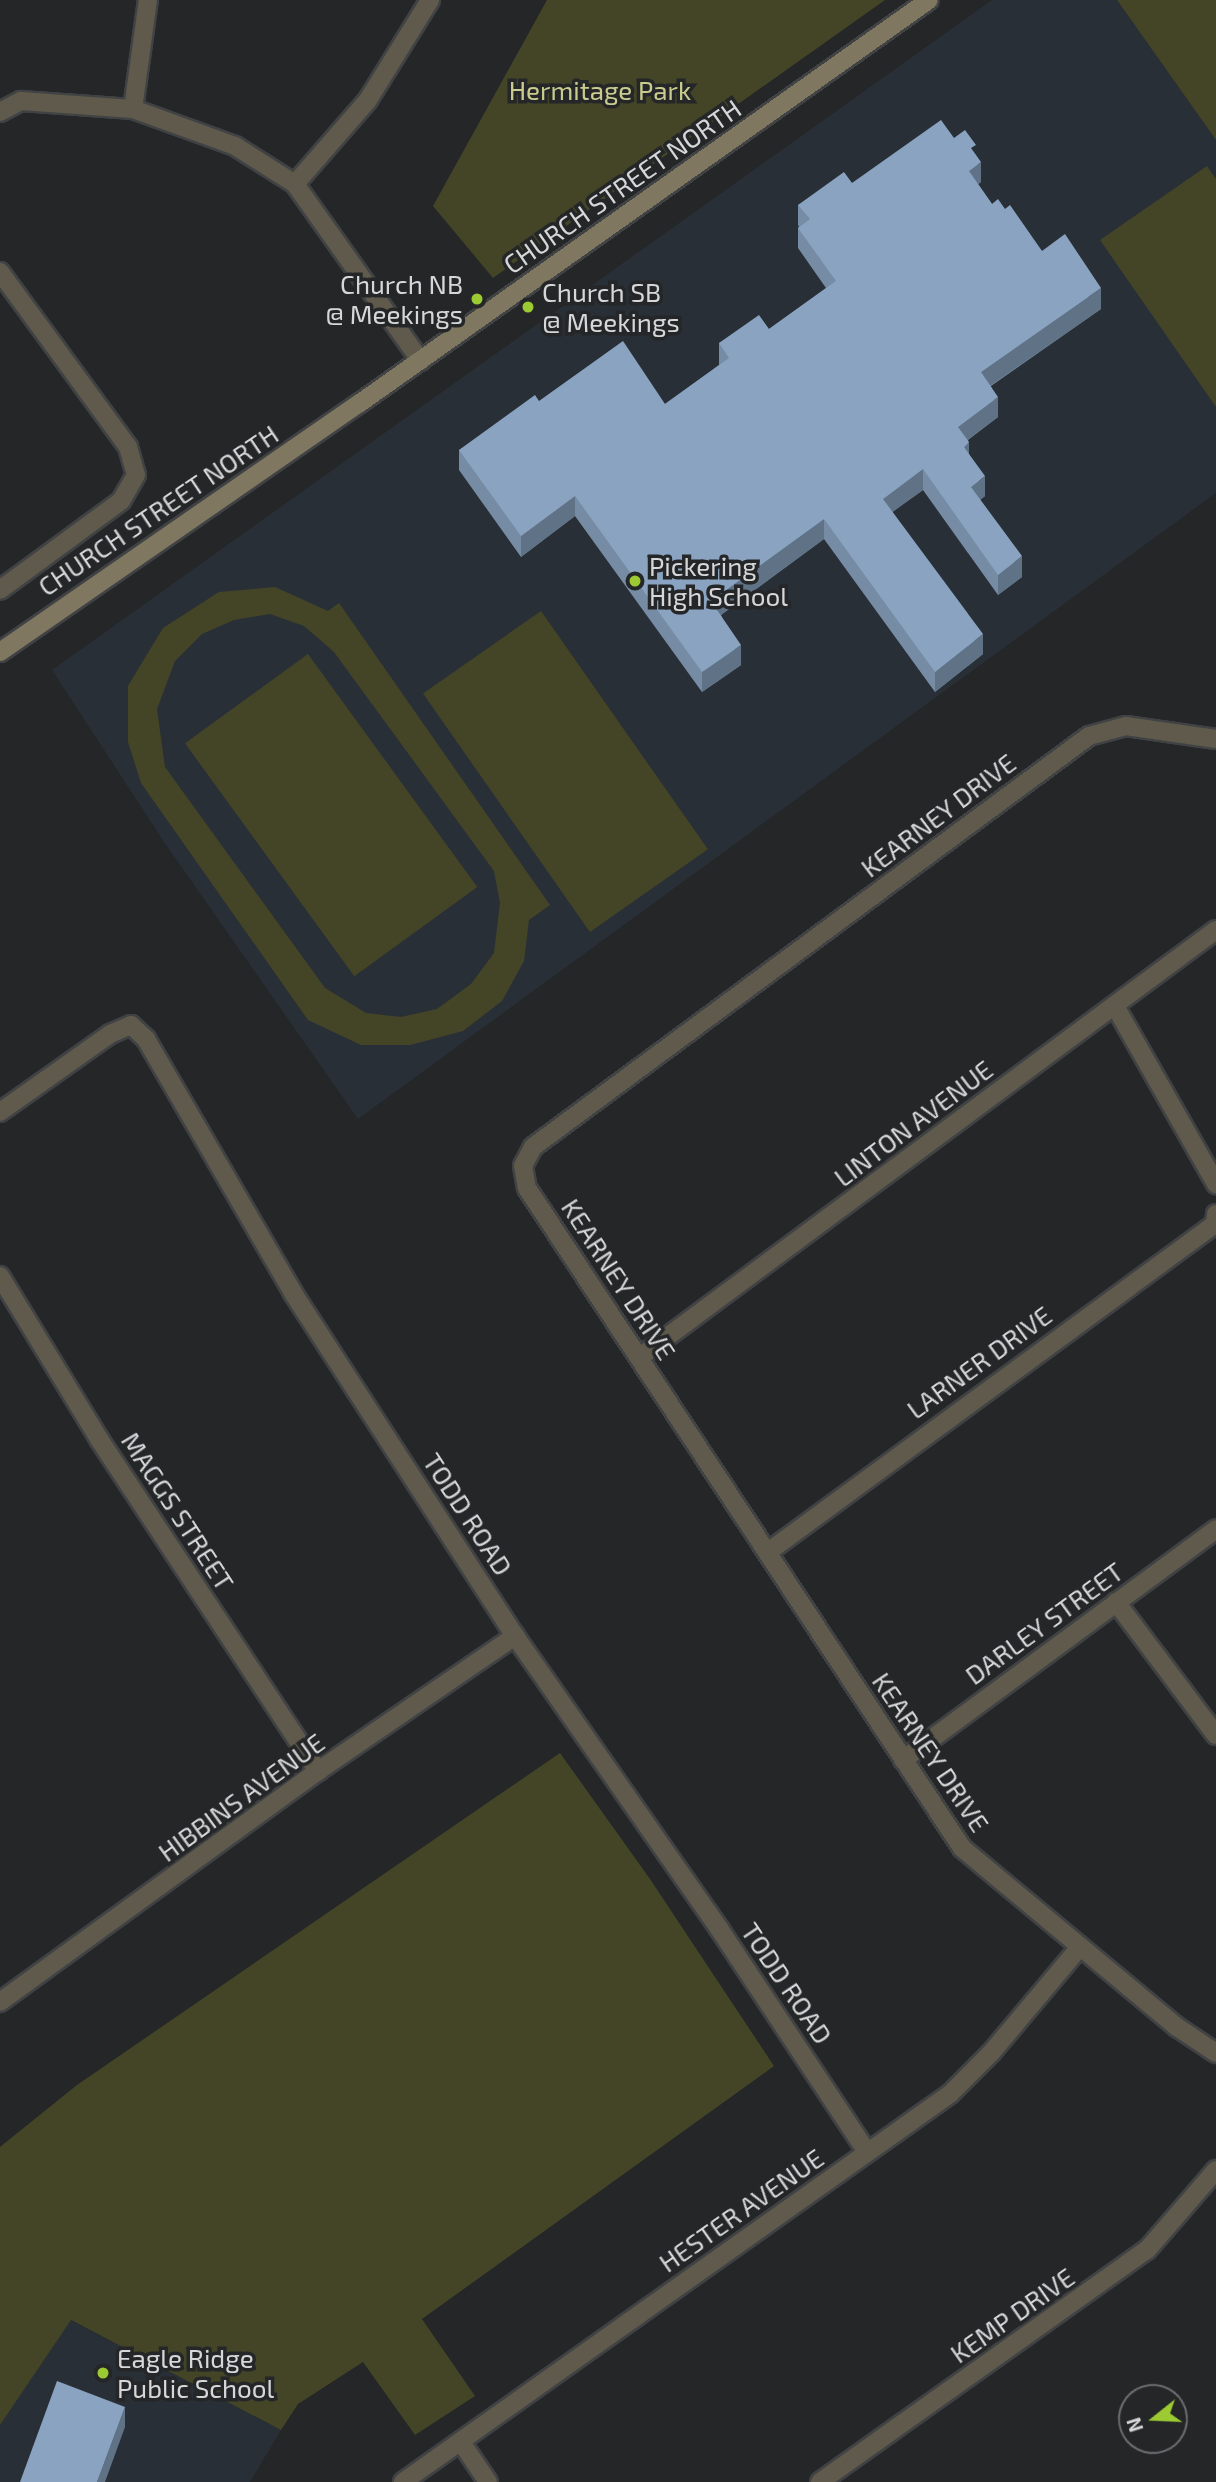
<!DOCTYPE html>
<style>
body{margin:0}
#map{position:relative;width:1216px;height:2482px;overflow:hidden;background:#242628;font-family:"Exo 2",sans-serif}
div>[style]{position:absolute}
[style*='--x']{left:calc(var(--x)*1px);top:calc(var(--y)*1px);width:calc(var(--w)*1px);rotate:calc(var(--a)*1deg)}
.built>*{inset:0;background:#292f36}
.green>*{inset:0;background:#444527;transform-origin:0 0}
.roads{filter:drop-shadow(2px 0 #404244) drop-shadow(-2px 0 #404244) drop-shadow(0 2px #404244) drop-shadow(0 -2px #404244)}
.street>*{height:18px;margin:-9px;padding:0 9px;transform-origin:9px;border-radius:9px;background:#5f5a4c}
.secondary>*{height:18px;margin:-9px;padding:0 9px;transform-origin:9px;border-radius:9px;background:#807760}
.wall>*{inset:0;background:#768ca5}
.shaded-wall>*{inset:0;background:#607286}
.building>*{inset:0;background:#89a3c0}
.dots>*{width:19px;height:19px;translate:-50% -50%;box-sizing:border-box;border:4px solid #242628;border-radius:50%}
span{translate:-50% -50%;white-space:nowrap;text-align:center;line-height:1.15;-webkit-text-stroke:7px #242628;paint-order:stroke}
.park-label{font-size:26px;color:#c9cc8e}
.street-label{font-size:26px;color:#d6d7d9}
.poi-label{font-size:26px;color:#d6d7d9}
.right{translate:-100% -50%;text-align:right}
.left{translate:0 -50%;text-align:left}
.north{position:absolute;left:1118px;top:2384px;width:70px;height:70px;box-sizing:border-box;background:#242628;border:2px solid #6b6d6f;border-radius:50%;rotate:252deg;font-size:19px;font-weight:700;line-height:28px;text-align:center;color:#d6d7d9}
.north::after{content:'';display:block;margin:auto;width:24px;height:32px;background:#9cca32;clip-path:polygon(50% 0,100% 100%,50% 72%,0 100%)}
</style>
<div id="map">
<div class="built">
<div style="clip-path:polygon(992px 0,1117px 0,1216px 140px,1216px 493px,358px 1119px,166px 845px,52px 670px)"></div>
<div style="clip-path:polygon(70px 2320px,281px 2430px,250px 2482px,0 2482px,0 2425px)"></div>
</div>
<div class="green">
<div style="clip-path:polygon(547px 0,885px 0,493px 278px,433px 206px)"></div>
<div style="clip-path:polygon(1117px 0,1216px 0,1216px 140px)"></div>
<div style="clip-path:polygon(1207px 166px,1216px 179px,1216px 407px,1100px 240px)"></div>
<div style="clip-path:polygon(evenodd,275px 587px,328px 611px,339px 603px,550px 905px,529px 920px,524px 961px,502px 1001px,463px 1031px,410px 1045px,361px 1045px,308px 1020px,141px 783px,128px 742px,128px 686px,163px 628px,219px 592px,275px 587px,270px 614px,304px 626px,334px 652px,494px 871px,500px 903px,494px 953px,471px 984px,437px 1009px,401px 1017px,366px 1013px,325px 988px,165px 767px,157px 709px,175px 661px,202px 634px,234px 620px,270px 614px)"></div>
<div style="left:541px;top:611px;width:291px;height:144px;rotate:55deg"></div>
<div style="left:308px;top:654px;width:288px;height:152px;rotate:54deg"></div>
<div style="clip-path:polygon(560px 1753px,650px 1879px,774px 2066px,422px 2319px,475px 2396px,415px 2435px,363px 2362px,298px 2404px,281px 2430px,71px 2320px,0 2425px,0 2147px,77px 2085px)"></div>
</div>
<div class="roads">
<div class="street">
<div style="--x:133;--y:109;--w:110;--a:-82.2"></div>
<div style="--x:0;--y:112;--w:24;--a:-28"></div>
<div style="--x:21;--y:101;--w:112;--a:4.1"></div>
<div style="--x:133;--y:109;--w:109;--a:19.9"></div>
<div style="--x:235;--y:146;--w:71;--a:32.3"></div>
<div style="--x:295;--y:184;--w:217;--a:54.6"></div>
<div style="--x:295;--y:184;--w:111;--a:-49"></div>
<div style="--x:368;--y:100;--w:118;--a:-58.2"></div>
<div style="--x:0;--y:272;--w:217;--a:53.8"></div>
<div style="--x:128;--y:447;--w:29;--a:74"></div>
<div style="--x:136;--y:475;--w:30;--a:120"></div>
<div style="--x:121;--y:501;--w:150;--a:143.7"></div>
<div style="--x:1216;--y:739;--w:91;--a:-171.8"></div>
<div style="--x:1126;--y:726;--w:38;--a:165"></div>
<div style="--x:1089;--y:736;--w:691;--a:143.53"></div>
<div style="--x:533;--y:1147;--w:21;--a:118"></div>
<div style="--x:523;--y:1166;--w:22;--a:80"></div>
<div style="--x:527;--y:1188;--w:790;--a:56.61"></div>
<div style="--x:962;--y:1848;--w:280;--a:39.8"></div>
<div style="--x:1177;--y:2027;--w:47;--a:33.7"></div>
<div style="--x:1115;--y:1006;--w:205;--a:60.4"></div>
<div style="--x:0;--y:1112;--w:135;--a:-35.3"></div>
<div style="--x:110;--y:1034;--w:23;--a:-23"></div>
<div style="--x:131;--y:1025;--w:21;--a:43"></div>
<div style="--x:146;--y:1039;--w:293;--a:59.9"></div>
<div style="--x:293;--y:1293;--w:409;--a:57.1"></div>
<div style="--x:515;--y:1636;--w:358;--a:55.1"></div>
<div style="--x:720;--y:1930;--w:266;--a:56.5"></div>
<div style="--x:0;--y:1276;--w:191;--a:58.7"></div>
<div style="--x:99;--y:1439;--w:398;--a:56.6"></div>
<div style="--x:640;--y:1357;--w:717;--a:-36.55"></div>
<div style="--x:768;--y:1552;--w:554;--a:-36.27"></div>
<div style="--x:1215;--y:1224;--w:10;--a:-84"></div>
<div style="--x:1116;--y:1602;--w:166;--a:53.1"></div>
<div style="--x:903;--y:1760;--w:389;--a:-36.4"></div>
<div style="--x:0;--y:2002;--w:393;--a:-36"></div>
<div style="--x:318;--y:1771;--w:239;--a:-34.4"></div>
<div style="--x:461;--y:2442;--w:48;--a:56"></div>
<div style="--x:403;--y:2482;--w:671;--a:-35.35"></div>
<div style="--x:950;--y:2094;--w:58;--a:-45"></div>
<div style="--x:991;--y:2053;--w:137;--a:-50"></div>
<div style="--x:820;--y:2482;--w:401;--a:-35.4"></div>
<div style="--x:1147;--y:2250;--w:106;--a:-49.2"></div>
</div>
<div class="secondary">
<div style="--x:0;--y:652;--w:438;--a:-34.7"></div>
<div style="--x:360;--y:403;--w:697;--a:-35.31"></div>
</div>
</div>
<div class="wall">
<div style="clip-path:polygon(954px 138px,976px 155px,981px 182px,978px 184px,992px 204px,1005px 209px,1042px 251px,1101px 309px,991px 386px,998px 417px,968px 440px,969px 454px,985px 496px,980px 500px,1022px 577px,998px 595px,923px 490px,892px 512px,983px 654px,935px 692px,824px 539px,721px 615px,741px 665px,702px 692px,575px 516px,521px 557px,459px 470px,459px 450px,539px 401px,665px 404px,719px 365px,719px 343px,769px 329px,826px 288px,798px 248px,798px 228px,799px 227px,798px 225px,798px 205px,852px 183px)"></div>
</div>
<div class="shaded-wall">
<div style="clip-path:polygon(981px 162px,981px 182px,969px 191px,969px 171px)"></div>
<div style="clip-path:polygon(1101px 288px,1101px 309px,981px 392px,981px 372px)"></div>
<div style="clip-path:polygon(998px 397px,998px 417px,958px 447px,958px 427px)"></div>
<div style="clip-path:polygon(969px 442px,969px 462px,964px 447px)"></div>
<div style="clip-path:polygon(923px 469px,923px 490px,883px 519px,883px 499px)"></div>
<div style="clip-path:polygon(985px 476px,985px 496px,971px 507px,971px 487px)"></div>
<div style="clip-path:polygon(575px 496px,575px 516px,521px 557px,521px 536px)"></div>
<div style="clip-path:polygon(824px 519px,824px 539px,711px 622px,711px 601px)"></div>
<div style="clip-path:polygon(1022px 556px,1022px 577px,998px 595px,998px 575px)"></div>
<div style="clip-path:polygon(983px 634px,983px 654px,935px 692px,935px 672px)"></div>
<div style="clip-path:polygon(741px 645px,741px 665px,702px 692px,702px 672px)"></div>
<div style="clip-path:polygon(125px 2407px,125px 2427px,105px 2482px,97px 2482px)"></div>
</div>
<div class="building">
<div style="clip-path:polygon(941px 120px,954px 138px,965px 130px,976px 145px,971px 148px,981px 162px,969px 171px,992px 204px,998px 199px,1005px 209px,1010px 205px,1042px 251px,1065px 234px,1101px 288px,981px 372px,998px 397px,958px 427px,969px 442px,964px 447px,985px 476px,971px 487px,1022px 556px,998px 575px,923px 469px,883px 499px,983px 634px,935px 672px,824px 519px,711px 601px,741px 645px,702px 672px,575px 496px,521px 536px,459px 450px,535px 395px,539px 401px,623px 341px,665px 404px,729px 358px,719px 343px,759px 315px,769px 329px,836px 281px,798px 228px,810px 219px,798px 205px,844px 172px,852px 183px)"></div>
<div style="clip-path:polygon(57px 2381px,125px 2407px,97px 2482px,20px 2482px)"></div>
</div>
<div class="dots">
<div style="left:477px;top:299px;background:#9cca32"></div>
<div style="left:528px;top:307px;background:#9cca32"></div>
<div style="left:635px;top:581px;background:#9cca32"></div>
<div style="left:103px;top:2373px;background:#9cca32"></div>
</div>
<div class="park-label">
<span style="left:600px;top:90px">Hermitage Park</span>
</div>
<div class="street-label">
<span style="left:622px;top:186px;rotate:-35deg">CHURCH STREET NORTH</span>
<span style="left:158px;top:510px;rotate:-34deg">CHURCH STREET NORTH</span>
<span style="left:938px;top:815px;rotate:-37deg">KEARNEY DRIVE</span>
<span style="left:913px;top:1123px;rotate:-37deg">LINTON AVENUE</span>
<span style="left:619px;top:1279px;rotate:57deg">KEARNEY DRIVE</span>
<span style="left:979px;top:1362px;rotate:-36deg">LARNER DRIVE</span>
<span style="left:178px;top:1511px;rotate:57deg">MAGGS STREET</span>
<span style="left:468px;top:1514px;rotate:57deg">TODD ROAD</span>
<span style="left:1044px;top:1623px;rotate:-36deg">DARLEY STREET</span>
<span style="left:931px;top:1752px;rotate:56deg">KEARNEY DRIVE</span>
<span style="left:241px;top:1797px;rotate:-36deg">HIBBINS AVENUE</span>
<span style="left:787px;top:1983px;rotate:56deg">TODD ROAD</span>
<span style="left:741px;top:2210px;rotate:-35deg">HESTER AVENUE</span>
<span style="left:1012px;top:2315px;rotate:-35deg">KEMP DRIVE</span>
</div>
<div class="poi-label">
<span class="right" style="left:463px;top:299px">Church NB<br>@ Meekings</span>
<span class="left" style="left:542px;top:307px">Church SB<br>@ Meekings</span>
<span class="left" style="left:649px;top:581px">Pickering<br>High School</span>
<span class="left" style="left:117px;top:2373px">Eagle Ridge<br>Public School</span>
</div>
<div class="north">N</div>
</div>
